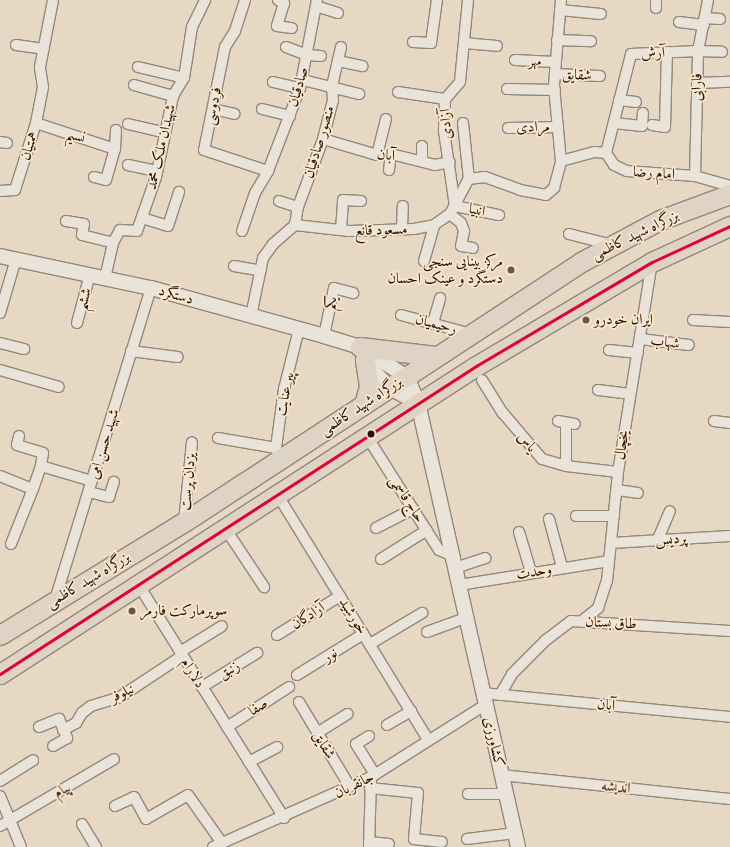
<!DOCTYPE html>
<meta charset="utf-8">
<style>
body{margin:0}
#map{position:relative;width:730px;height:847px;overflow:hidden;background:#e7d8c4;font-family:Alegreya,Amiri,serif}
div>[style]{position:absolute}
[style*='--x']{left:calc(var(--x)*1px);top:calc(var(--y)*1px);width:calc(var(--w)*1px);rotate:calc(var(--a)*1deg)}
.roads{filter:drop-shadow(1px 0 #93877a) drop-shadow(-1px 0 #93877a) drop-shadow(0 1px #93877a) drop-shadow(0 -1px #93877a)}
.street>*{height:10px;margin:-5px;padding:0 5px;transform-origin:5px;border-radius:5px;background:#eae3d9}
.secondary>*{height:14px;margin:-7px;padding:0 7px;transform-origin:7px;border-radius:7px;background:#eae3d9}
.highway>*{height:19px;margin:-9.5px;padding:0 9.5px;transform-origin:9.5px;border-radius:9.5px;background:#ded3c4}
.bus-1>*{height:3px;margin:-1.5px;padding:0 1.5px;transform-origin:1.5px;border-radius:1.5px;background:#e4002b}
.dots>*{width:11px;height:11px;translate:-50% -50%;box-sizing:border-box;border:2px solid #f8e8d0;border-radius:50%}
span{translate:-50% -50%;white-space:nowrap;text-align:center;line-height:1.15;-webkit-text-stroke:3.5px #f8e8d0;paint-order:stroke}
.street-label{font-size:15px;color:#2b1002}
.poi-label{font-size:15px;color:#2b1002}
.right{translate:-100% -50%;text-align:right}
.left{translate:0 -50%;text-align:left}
</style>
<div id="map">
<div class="roads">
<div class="street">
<div style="--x:245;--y:0;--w:33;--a:108"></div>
<div style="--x:235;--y:31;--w:19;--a:122"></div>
<div style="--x:225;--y:47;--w:105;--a:101.5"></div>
<div style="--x:204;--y:150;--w:67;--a:18.2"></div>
<div style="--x:278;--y:0;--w:7;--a:27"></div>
<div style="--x:284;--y:3;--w:24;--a:107"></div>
<div style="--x:277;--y:26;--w:15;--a:8"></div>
<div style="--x:468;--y:0;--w:82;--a:95.6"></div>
<div style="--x:460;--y:82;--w:23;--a:131"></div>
<div style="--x:445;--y:99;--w:32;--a:92"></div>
<div style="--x:444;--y:131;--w:76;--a:81.7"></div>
<div style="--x:455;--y:206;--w:45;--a:11.6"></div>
<div style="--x:561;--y:0;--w:86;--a:94.7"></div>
<div style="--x:554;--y:86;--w:75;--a:84.7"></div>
<div style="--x:316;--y:6;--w:23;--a:18"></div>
<div style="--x:656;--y:8;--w:8;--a:-90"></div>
<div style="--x:560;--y:10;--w:41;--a:5.6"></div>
<div style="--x:705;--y:18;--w:15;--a:4"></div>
<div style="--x:679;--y:22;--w:25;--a:7"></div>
<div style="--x:557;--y:40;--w:34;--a:2"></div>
<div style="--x:413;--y:42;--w:18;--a:3"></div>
<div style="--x:431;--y:43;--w:43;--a:-82.1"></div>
<div style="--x:464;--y:43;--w:33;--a:5"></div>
<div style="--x:16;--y:45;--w:28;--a:8"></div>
<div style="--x:286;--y:47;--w:22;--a:21"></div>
<div style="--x:307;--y:55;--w:14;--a:4"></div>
<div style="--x:515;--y:60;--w:40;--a:2.9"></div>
<div style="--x:338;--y:61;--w:25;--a:12"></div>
<div style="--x:138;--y:67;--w:47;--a:13.4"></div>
<div style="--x:555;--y:74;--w:45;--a:2.5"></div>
<div style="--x:303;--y:80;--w:58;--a:14"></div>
<div style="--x:273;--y:82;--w:28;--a:13"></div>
<div style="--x:697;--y:83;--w:33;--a:-2"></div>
<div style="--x:134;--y:85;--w:41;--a:15.8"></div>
<div style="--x:507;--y:89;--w:48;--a:1.2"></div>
<div style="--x:398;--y:92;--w:48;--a:8.5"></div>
<div style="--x:619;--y:100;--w:17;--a:7"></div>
<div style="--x:213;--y:109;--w:22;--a:13"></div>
<div style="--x:262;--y:109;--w:29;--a:14"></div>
<div style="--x:36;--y:123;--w:83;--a:18.2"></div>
<div style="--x:463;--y:123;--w:56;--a:83.9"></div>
<div style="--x:614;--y:123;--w:28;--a:6"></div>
<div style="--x:642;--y:126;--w:13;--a:-86"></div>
<div style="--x:128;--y:124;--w:37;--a:13"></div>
<div style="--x:652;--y:125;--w:13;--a:9"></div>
<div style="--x:665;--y:127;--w:75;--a:-88.5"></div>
<div style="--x:508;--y:128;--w:50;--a:-1.1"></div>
<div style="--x:323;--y:139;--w:56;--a:16.5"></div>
<div style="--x:377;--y:155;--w:14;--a:-4"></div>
<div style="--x:391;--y:154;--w:45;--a:14"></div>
<div style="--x:435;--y:165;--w:15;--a:-11"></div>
<div style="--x:0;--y:142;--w:7;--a:8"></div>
<div style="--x:606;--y:153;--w:102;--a:-75.8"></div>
<div style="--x:631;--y:54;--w:67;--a:-2.6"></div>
<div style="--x:698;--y:51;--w:24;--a:2"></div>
<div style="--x:377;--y:155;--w:37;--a:-76"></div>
<div style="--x:422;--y:161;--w:15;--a:-90"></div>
<div style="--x:128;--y:165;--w:30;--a:12"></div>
<div style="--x:389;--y:170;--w:16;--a:-83"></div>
<div style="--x:695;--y:176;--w:125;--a:-88.6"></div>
<div style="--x:698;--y:51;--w:52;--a:-78.9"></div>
<div style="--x:94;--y:177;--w:12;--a:14"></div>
<div style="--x:106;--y:180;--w:32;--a:-74"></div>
<div style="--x:115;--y:149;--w:19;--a:-87"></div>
<div style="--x:0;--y:191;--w:15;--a:-4"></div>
<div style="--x:15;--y:190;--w:70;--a:-72.6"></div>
<div style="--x:36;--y:123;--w:37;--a:-79"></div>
<div style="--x:43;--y:87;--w:20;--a:-99"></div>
<div style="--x:40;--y:67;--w:68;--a:-79"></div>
<div style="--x:279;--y:201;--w:20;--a:18"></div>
<div style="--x:450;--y:214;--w:14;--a:39"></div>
<div style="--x:461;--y:223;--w:9;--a:69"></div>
<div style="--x:464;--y:231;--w:15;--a:101"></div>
<div style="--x:461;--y:246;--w:12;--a:9"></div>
<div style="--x:142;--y:218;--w:27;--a:17"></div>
<div style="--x:168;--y:226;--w:36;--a:-72"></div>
<div style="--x:66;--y:221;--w:18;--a:9"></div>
<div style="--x:84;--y:224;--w:11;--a:100"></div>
<div style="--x:82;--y:235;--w:32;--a:14"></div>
<div style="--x:295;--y:225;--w:18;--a:-81"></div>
<div style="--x:298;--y:207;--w:72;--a:-69.8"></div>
<div style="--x:323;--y:139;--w:40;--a:-75.6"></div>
<div style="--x:333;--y:100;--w:14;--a:-94"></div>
<div style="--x:332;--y:86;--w:40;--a:-77"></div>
<div style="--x:402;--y:229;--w:23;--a:-88"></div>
<div style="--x:341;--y:230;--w:30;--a:-86"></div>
<div style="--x:343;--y:200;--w:18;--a:3"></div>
<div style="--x:242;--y:231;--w:40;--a:-71.1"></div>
<div style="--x:255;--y:193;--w:26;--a:-59"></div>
<div style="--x:268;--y:171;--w:89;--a:-68.9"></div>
<div style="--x:300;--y:88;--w:90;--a:-79.1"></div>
<div style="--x:569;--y:234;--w:44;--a:14.3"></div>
<div style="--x:424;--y:261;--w:37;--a:-74"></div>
<div style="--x:234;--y:266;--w:27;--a:10"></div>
<div style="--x:105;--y:278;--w:36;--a:-77"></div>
<div style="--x:113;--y:243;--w:15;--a:-62"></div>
<div style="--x:120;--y:230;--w:17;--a:3"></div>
<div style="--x:137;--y:231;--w:57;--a:-70.6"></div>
<div style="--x:156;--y:177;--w:83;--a:-78.1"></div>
<div style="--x:173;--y:96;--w:21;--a:-59"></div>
<div style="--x:184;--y:78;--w:52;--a:-81.1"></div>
<div style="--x:192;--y:27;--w:30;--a:-64"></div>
<div style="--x:0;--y:313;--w:56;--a:-73.5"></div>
<div style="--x:401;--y:315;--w:73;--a:15.2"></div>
<div style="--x:251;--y:316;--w:59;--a:-78.3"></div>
<div style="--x:263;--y:258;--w:17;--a:-54"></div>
<div style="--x:273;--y:244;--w:29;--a:-41"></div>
<div style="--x:295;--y:225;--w:54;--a:6.3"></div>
<div style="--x:349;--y:231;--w:65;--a:-1.8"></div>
<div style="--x:414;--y:229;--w:20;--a:-11"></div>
<div style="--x:434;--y:225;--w:19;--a:-35"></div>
<div style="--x:450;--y:214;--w:40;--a:-62"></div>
<div style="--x:469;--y:179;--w:16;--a:-7"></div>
<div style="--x:485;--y:177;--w:37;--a:20"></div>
<div style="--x:520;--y:190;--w:26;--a:11"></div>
<div style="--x:546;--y:195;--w:11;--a:-41"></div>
<div style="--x:554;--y:188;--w:28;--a:-75"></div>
<div style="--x:561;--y:161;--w:35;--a:-15"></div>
<div style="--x:595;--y:152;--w:11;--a:5"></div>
<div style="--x:606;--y:153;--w:14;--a:56"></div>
<div style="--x:614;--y:165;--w:14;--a:25"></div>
<div style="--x:627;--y:171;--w:68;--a:4.2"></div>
<div style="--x:695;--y:176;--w:36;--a:16"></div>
<div style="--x:693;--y:320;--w:37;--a:3"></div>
<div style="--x:77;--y:323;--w:51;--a:-75.1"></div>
<div style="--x:433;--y:323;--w:26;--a:-74"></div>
<div style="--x:324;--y:336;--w:49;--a:-78.2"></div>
<div style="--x:334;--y:288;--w:20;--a:15"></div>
<div style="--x:641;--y:339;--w:48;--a:7.1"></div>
<div style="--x:0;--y:343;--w:25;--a:14"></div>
<div style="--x:609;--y:350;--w:29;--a:6"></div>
<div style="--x:131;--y:351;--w:47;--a:7.3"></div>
<div style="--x:0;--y:370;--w:61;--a:16.1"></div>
<div style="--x:482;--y:380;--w:39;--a:58"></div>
<div style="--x:503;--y:413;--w:60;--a:49.7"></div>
<div style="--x:542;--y:459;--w:25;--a:16"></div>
<div style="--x:566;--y:466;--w:52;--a:6.6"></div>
<div style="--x:598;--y:390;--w:32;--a:7"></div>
<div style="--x:558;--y:421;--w:17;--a:10"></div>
<div style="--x:714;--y:421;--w:16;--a:7"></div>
<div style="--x:566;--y:423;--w:43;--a:90"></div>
<div style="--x:366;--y:435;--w:136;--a:57.6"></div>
<div style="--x:439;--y:550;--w:15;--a:23"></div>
<div style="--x:19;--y:436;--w:9;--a:103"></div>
<div style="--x:17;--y:445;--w:27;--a:17"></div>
<div style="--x:43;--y:453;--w:13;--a:99"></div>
<div style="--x:218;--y:438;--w:59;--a:9.8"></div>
<div style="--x:280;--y:459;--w:12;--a:-110"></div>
<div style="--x:276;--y:448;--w:60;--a:-82.3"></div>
<div style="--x:284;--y:389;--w:62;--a:-76"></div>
<div style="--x:0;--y:476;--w:35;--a:22"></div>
<div style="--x:33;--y:489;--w:24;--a:-71"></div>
<div style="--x:41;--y:466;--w:53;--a:16.4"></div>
<div style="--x:617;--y:490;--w:21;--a:8"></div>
<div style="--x:89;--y:492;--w:21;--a:14"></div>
<div style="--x:109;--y:497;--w:16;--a:-72"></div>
<div style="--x:277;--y:494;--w:288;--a:58.4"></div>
<div style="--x:576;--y:516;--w:38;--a:0"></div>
<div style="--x:549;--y:519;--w:50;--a:74.8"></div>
<div style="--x:184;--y:522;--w:80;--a:-84.3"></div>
<div style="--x:225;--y:528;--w:71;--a:56.5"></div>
<div style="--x:376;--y:528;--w:42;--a:-27.2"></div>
<div style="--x:519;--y:532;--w:42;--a:73.3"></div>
<div style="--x:658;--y:539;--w:30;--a:-67"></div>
<div style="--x:611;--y:543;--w:119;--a:-3.4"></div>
<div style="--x:11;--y:544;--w:59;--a:-68.2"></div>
<div style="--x:381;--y:559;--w:54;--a:-32.2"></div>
<div style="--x:455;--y:568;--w:32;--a:-18"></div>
<div style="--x:138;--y:584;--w:276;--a:58"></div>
<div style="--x:459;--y:585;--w:152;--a:-9.1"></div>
<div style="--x:55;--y:600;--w:326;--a:-72.9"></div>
<div style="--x:582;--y:621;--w:21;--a:-39"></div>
<div style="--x:598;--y:608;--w:28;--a:-72"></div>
<div style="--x:607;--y:581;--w:110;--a:-84.2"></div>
<div style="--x:618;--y:472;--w:213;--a:-80.8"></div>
<div style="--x:427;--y:632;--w:44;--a:-20.1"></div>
<div style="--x:277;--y:635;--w:74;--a:-31.8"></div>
<div style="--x:370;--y:644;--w:61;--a:-30.8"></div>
<div style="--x:180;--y:652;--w:49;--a:-31.8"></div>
<div style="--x:297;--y:675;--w:78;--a:-31.8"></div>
<div style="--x:202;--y:687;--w:65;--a:-31.7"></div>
<div style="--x:482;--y:693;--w:249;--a:5.5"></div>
<div style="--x:500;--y:695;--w:24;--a:-60"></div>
<div style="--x:512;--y:674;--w:48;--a:-45"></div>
<div style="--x:546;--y:640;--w:31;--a:-37"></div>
<div style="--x:571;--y:621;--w:159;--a:3.6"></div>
<div style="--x:299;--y:702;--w:99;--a:59"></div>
<div style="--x:387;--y:725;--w:28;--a:-30"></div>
<div style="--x:39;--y:727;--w:22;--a:-22"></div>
<div style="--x:59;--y:719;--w:21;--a:67"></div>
<div style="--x:67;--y:738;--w:16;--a:150"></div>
<div style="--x:227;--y:727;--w:74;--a:-32.8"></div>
<div style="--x:63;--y:730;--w:15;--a:-28"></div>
<div style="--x:76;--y:723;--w:12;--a:-59"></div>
<div style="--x:82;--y:713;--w:11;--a:-38"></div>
<div style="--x:91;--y:706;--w:30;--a:-17"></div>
<div style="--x:120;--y:697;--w:74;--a:-33.5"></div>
<div style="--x:317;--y:733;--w:36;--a:-32"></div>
<div style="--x:369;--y:736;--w:15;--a:148"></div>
<div style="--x:356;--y:744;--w:36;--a:58"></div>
<div style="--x:249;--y:762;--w:32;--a:-28"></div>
<div style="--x:501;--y:775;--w:230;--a:6"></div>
<div style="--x:0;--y:781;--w:39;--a:-32"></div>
<div style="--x:370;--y:788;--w:48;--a:5.9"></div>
<div style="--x:418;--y:793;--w:46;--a:95"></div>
<div style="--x:414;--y:839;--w:28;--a:6"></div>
<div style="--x:468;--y:794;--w:38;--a:0"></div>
<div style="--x:0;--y:796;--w:55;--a:67.6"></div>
<div style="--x:115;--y:806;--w:21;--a:-25"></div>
<div style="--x:134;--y:797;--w:25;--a:61"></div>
<div style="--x:146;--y:819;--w:48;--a:-29.7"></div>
<div style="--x:188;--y:795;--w:59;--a:54.7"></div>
<div style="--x:82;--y:824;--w:27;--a:59"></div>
<div style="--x:0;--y:826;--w:132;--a:-30.4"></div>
<div style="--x:467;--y:839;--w:48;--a:-7.1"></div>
<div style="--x:369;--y:842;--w:20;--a:6"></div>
<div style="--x:213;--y:847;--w:173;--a:-23.9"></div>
<div style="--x:371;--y:777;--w:135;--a:-32.3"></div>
<div style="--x:369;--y:847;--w:66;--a:-88.3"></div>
</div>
<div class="secondary">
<div style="--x:0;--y:256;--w:154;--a:12"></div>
<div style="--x:151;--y:288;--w:180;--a:15.5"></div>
<div style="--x:324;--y:336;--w:38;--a:17"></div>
<div style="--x:360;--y:347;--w:56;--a:32.6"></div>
<div style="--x:407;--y:377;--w:28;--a:67"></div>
<div style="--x:418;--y:403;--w:455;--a:77.3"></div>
<div style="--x:363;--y:360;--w:39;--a:46"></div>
<div style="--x:390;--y:388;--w:32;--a:28"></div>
</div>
<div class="highway">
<div style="--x:360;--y:347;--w:76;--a:6.8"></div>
<div style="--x:364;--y:404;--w:19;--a:-74"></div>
<div style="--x:369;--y:386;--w:24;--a:-99"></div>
<div style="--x:0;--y:635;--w:216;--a:-31.6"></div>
<div style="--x:184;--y:522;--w:475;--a:-33.2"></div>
<div style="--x:581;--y:262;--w:89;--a:-28"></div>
<div style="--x:660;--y:220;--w:75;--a:-20.4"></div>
<div style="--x:0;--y:674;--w:567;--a:-32.91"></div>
<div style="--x:476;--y:366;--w:204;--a:-30.6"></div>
<div style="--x:652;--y:262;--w:86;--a:-24.8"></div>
</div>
</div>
<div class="bus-1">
<div style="--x:0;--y:674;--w:567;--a:-32.91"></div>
<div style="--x:476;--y:366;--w:204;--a:-30.6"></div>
<div style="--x:652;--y:262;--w:86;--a:-24.8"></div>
</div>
<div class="dots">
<div style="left:511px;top:270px;background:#6d5646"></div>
<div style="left:586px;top:320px;background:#6d5646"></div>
<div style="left:371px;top:434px;background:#2b1002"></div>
<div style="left:132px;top:611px;background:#6d5646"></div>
</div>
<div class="street-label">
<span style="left:653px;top:53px;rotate:-3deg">آرش</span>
<span style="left:535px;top:61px;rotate:4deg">مهر</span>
<span style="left:577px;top:75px;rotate:2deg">شقایق</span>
<span style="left:298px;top:87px;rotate:-74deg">صادقیان</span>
<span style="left:697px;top:87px;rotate:-89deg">فارابی</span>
<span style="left:213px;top:106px;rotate:-78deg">فردوسی</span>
<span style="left:446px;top:124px;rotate:-93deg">آزادی</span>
<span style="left:533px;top:127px;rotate:-1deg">مرادی</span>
<span style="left:76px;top:136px;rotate:18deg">نسیم</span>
<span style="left:319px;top:142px;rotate:-73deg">منصور صادقیان</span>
<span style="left:29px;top:146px;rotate:-72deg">همتیان</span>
<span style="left:161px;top:147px;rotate:-77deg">شهیدان ملک محمد</span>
<span style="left:386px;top:155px;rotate:6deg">آبان</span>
<span style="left:654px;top:173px;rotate:4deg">امام رضا</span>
<span style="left:477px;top:210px;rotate:12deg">انبیا</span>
<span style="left:381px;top:230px;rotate:-2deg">مسعود قانع</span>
<span style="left:635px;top:235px;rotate:-26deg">بزرگراه شهید کاظمی</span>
<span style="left:176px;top:295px;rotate:16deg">دستگرد</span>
<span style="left:84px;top:299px;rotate:-75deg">ششم</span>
<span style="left:331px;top:303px;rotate:-78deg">یکم</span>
<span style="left:436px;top:324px;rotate:15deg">رحیمیان</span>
<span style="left:665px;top:342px;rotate:7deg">شهاب</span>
<span style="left:285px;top:394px;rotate:-79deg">پیر عنایت</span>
<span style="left:361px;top:406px;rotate:-33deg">بزرگراه شهید کاظمی</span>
<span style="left:527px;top:442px;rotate:50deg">یاس</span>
<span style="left:104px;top:444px;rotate:-73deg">شهید حسن امی</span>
<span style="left:622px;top:445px;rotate:-82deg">یخچال</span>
<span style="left:188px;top:482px;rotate:-85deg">یزدان پرست</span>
<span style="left:407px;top:499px;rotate:57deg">حاج قاسمی</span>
<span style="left:671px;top:539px;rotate:-3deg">پردیس</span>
<span style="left:534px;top:572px;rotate:-9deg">وحدت</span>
<span style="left:88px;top:580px;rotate:-31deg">بزرگراه شهید کاظمی</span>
<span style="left:308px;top:616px;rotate:-32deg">آزادگان</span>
<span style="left:353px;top:616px;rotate:58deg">خورشید</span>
<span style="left:611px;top:623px;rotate:3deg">طاق بستان</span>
<span style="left:330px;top:655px;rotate:-32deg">نور</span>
<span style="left:229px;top:670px;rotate:-31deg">زنبق</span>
<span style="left:193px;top:673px;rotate:58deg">دلارام</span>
<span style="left:122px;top:693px;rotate:-25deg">نیلوفر</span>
<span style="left:606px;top:705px;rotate:5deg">آبان</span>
<span style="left:258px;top:707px;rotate:-33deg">صفا</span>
<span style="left:494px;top:742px;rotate:77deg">کشاورزی</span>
<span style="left:324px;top:745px;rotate:59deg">شقایق</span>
<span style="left:354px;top:785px;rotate:-26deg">جانقربان</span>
<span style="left:616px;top:787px;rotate:6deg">اندیشه</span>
<span style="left:62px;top:790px;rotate:-31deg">پیام</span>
</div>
<div class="poi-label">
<span class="right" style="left:503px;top:270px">مرکز بینایی سنجی<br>دستگرد و عینک احسان</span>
<span class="left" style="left:594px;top:320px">ایران خودرو</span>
<span class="left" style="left:140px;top:611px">سوپرمارکت فارمر</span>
</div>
</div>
